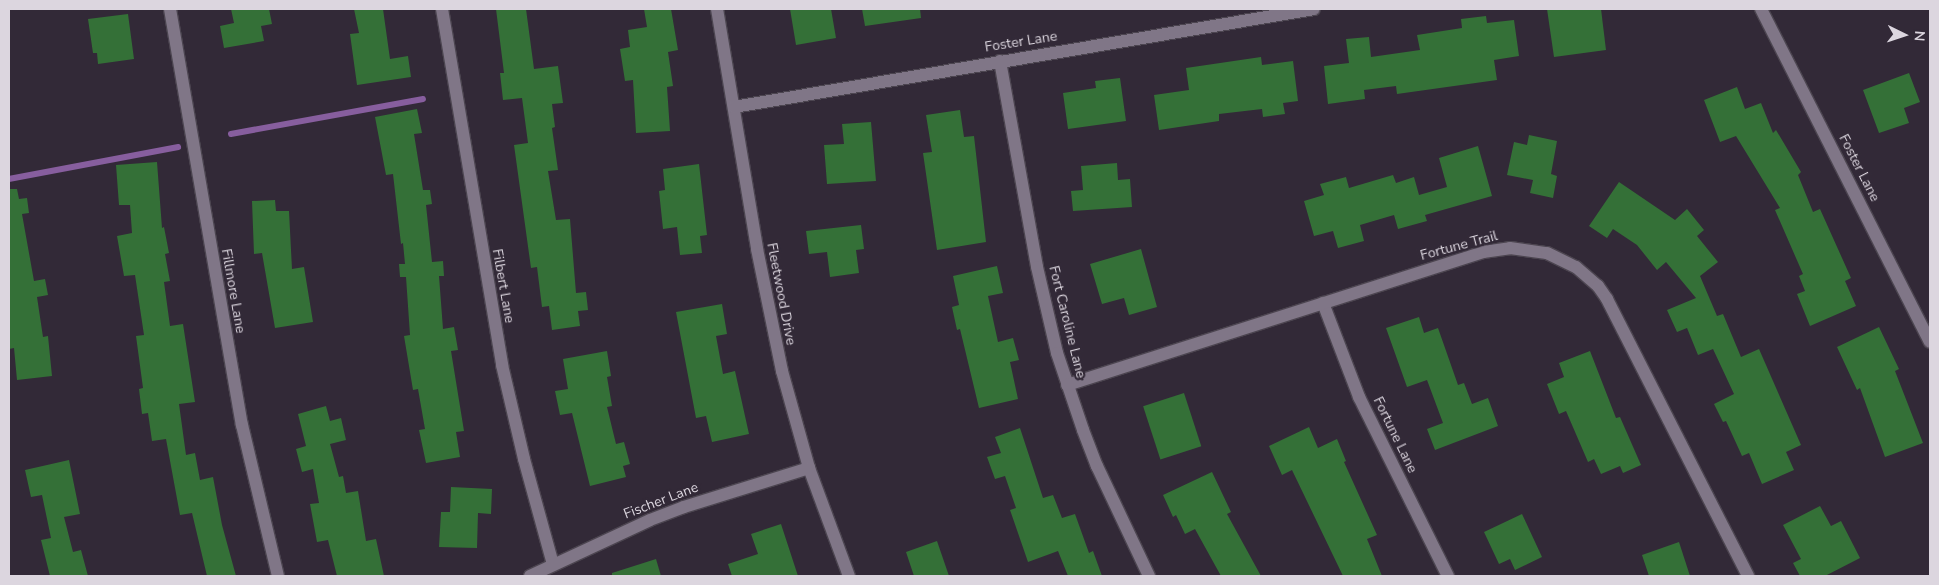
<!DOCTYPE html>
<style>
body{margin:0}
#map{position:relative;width:1939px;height:585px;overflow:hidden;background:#322937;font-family:"Nunito Sans",sans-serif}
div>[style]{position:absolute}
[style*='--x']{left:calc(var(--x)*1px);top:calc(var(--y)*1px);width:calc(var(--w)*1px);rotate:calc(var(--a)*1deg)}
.stream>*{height:5.5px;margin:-2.75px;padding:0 2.75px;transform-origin:2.75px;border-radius:2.75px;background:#875e9e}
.building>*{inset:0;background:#347037;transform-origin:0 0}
.roads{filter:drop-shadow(1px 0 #4c4550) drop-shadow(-1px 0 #4c4550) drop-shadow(0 1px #4c4550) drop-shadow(0 -1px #4c4550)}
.street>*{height:12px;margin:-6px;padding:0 6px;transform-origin:6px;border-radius:6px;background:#807687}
span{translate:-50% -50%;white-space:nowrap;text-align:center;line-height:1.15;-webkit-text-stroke:4.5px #322937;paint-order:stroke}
.street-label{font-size:14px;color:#dcd6df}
.frame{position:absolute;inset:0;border:10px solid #dcd6df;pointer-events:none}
.north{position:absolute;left:1879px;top:10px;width:50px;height:50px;-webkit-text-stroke:4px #322937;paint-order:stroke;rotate:94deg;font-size:14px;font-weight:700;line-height:20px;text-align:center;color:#dcd6df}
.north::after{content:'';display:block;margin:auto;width:18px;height:22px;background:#dcd6df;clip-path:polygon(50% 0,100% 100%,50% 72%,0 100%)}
</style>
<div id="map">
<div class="stream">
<div style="--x:231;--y:134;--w:195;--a:-10.3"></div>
<div style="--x:9;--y:179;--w:172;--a:-10.7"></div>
</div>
<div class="building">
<div style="clip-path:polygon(231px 9px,269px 9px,272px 24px,261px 26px,264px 41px,224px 48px,220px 26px,234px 23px)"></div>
<div style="clip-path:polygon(354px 9px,383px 9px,390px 59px,408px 56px,411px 77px,357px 85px,350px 34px,359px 33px)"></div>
<div style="clip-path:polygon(496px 9px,526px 9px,534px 69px,558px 66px,563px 103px,552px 104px,555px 127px,552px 128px,558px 170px,548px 171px,556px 220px,570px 219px,576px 293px,586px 292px,588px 310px,578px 311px,580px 326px,552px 330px,549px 306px,542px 307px,537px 267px,531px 268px,514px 145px,528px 143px,522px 98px,503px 100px,500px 73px,504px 73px)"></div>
<div style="clip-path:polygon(644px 9px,671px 9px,678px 50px,668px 52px,673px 86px,667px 87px,670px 131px,636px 133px,633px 80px,625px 81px,620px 49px,630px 47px,628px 30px,647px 27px)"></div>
<div style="clip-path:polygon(790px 9px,831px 9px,836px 38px,796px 45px)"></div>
<div style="clip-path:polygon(862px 9px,920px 9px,921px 18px,865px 26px)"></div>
<div style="clip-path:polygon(1547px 9px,1601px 9px,1606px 50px,1554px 57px)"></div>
<div style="clip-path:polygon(128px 14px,134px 59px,98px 64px,97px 53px,93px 53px,88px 19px)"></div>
<div style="clip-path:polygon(1486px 16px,1487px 23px,1514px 20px,1519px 56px,1494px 60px,1497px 80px,1397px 94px,1396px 86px,1364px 90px,1365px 99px,1328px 104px,1324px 66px,1349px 63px,1346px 39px,1369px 37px,1371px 57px,1420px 50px,1417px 35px,1462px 28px,1461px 19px)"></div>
<div style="clip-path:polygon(1261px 57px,1262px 65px,1293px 61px,1298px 101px,1283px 103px,1285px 114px,1263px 117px,1262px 109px,1219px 114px,1219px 121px,1159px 130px,1154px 95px,1189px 90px,1186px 68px)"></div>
<div style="clip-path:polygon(1909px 73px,1920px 102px,1904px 108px,1909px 123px,1879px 133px,1863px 90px)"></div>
<div style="clip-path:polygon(1120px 78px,1126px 121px,1068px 129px,1063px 93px,1096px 88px,1095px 81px)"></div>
<div style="clip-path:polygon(1737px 87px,1745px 109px,1761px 103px,1773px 133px,1776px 130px,1801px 172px,1798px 175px,1813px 212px,1820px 209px,1851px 278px,1845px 281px,1856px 306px,1810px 326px,1797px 294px,1805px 291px,1799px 276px,1803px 274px,1775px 210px,1780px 208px,1736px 136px,1720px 142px,1704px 100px)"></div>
<div style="clip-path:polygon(417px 109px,422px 133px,414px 134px,423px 190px,430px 190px,432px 204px,426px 205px,432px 262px,443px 261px,444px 276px,439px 276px,443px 329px,454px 327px,458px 350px,451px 351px,464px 431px,456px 432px,460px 457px,426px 463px,419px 430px,425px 429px,418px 389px,413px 390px,404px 336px,410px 335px,406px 277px,400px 277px,399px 264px,405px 264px,403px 243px,401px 244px,393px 174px,386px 175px,375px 117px)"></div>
<div style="clip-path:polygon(960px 110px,964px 137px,974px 136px,986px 242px,937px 250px,923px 153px,932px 152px,926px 115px)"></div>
<div style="clip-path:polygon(871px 122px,876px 181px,827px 184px,824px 145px,844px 144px,842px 124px)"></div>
<div style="clip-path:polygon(1529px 135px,1557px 141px,1551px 174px,1557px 176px,1553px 198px,1530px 193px,1533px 180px,1507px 175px,1514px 142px,1527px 145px)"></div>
<div style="clip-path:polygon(1478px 146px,1492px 196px,1425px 215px,1427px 221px,1398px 229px,1394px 215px,1360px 225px,1364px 241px,1338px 248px,1333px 231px,1314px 236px,1304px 201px,1324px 195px,1320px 184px,1346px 177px,1349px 188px,1393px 175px,1396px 183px,1414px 177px,1419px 195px,1447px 187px,1439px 158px)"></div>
<div style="clip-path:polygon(157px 162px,162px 228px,164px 227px,169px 253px,165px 254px,170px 281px,164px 282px,170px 326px,183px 324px,195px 402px,179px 404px,186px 455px,195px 453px,200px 480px,213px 477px,222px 525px,236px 576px,207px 576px,192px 513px,180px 515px,166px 439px,152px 441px,148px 413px,142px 414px,139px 389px,143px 388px,136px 336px,144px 335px,135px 275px,124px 276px,117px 236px,132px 233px,130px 205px,119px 205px,116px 165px)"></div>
<div style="clip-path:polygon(1117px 163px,1118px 180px,1130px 179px,1132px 207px,1073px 211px,1071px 191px,1083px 190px,1081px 166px)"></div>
<div style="clip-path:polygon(699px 164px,707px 235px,700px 236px,702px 253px,680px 255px,677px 227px,663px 229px,659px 191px,665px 190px,663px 169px)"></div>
<div style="clip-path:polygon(1619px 182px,1675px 220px,1687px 209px,1704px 230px,1697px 236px,1718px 262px,1700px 276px,1717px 316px,1723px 314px,1741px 357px,1759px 349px,1801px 445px,1786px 452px,1794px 470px,1762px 484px,1749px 453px,1742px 456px,1726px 421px,1723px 422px,1714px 404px,1734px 394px,1713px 349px,1698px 355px,1687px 328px,1677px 332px,1667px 310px,1696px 298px,1666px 262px,1657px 270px,1637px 245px,1613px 229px,1607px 238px,1589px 226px)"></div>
<div style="clip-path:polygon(9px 189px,17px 189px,19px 199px,27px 198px,29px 213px,22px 214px,34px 281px,45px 279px,48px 295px,37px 297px,43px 337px,48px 336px,52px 376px,17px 380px,14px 348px,9px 349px)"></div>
<div style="clip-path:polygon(275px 200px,276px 211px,289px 211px,292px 269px,304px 267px,313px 322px,275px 328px,262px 253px,254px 254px,252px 201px)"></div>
<div style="clip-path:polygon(861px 225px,864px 249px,856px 250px,859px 273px,830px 277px,827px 252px,809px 254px,806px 231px)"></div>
<div style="clip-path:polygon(1141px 249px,1157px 307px,1129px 315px,1124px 298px,1102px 304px,1090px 264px)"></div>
<div style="clip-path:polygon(997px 266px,1003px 293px,988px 296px,998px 342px,1013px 338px,1019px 360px,1010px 362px,1018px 399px,979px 408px,960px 329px,957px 330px,952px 307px,959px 305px,953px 276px)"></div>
<div style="clip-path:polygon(722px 304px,727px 334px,716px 336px,723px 374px,735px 371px,749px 434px,712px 442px,706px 416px,696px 418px,676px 312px)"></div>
<div style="clip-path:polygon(1419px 317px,1424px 333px,1438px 328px,1458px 385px,1464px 383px,1472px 404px,1488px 398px,1498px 426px,1435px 450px,1427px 429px,1443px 423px,1427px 380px,1407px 387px,1386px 328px)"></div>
<div style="clip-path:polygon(1879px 327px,1899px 369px,1895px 371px,1923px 443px,1885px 457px,1860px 388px,1857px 390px,1837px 347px)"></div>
<div style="clip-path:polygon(607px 351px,611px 376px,607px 377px,612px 406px,607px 407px,616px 444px,624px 442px,630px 464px,623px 466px,626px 477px,590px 486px,572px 413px,560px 415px,555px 391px,568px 389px,563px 359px)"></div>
<div style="clip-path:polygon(1590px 351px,1616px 418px,1620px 417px,1641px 465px,1623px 473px,1620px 466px,1601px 474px,1594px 459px,1588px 462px,1566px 411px,1559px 414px,1547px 384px,1564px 377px,1559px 363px)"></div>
<div style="left:1184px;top:393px;width:56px;height:43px;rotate:72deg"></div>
<div style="clip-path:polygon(326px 406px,330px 421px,341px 418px,346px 440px,330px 444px,339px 477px,343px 476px,346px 493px,358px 491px,366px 541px,376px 539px,384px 576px,337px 576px,328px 540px,317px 542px,310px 504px,319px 503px,313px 469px,302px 472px,296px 449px,306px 446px,298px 414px)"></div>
<div style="clip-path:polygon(1309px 427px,1318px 448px,1337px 439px,1346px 461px,1344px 462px,1377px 535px,1367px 539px,1382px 576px,1343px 576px,1292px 470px,1282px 475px,1269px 446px)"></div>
<div style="clip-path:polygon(1020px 428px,1043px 498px,1053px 495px,1062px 518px,1075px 514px,1089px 553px,1093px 551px,1102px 576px,1068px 576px,1058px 551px,1028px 562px,1010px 510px,1016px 508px,1005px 476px,995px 479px,987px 457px,1001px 453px,995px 437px)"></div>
<div style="clip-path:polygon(69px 460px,80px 514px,64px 517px,73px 552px,81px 550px,88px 576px,50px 576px,41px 540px,51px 538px,42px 495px,31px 497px,25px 470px)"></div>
<div style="clip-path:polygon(1212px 472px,1231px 512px,1227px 514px,1261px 576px,1221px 576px,1195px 529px,1185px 534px,1176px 515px,1173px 517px,1163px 495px)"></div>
<div style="clip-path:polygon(451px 487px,492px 489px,491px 514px,478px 513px,477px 548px,439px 547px,441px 512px,450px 512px)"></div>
<div style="clip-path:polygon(1820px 506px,1831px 526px,1841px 521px,1860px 558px,1825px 576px,1800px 576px,1793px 563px,1801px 559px,1783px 525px)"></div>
<div style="clip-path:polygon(1522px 514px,1542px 557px,1515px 570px,1510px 559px,1499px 564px,1484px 532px)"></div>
<div style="clip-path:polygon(781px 524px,798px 576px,732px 576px,728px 564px,758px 554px,751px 534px)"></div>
<div style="clip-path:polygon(937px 541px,949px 576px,914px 576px,906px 552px)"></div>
<div style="clip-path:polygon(1679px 542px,1690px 576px,1649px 576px,1642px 555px)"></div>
<div style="clip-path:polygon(656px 559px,661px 576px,612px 576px,612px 573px)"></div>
</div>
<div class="roads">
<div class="street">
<div style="--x:170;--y:9;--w:422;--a:80.2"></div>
<div style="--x:242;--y:425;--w:155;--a:76.6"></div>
<div style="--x:442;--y:9;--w:361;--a:80.4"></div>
<div style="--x:502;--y:365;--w:97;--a:76.8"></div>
<div style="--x:524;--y:459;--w:109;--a:74.6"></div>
<div style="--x:717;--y:9;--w:243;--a:80.5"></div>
<div style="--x:757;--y:249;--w:125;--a:78.4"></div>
<div style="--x:782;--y:371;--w:101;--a:74.4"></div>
<div style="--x:809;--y:468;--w:115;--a:69.7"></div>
<div style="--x:1761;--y:9;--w:373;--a:63.1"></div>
<div style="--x:1000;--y:61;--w:209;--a:79.8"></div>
<div style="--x:1037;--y:267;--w:88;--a:76.9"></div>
<div style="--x:1057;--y:353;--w:81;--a:71.3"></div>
<div style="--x:1083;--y:430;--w:39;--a:69"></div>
<div style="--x:1097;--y:466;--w:122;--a:64.7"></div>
<div style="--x:734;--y:107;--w:588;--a:-9.59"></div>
<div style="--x:1323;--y:303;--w:101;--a:69"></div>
<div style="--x:1359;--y:397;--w:200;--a:63.6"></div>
<div style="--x:1067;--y:385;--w:437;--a:-17.7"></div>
<div style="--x:1483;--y:252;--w:27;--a:-8"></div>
<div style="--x:1510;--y:248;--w:37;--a:8"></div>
<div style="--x:1547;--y:253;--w:32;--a:26"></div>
<div style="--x:1576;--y:267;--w:29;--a:41"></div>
<div style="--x:1598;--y:286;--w:16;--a:55"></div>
<div style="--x:1607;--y:299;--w:311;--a:63"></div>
<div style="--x:530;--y:576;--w:132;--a:-25"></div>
<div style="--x:650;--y:520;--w:36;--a:-21"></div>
<div style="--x:684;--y:507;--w:131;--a:-17.3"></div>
</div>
</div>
<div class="street-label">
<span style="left:1021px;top:42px;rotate:-9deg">Foster Lane</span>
<span style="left:1859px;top:168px;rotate:63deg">Foster Lane</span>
<span style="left:1459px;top:246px;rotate:-15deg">Fortune Trail</span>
<span style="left:503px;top:286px;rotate:80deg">Filbert Lane</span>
<span style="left:233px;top:291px;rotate:80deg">Fillmore Lane</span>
<span style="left:781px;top:294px;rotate:79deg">Fleetwood Drive</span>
<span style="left:1067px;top:322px;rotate:76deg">Fort Caroline Lane</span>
<span style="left:1395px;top:435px;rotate:64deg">Fortune Lane</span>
<span style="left:661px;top:501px;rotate:-21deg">Fischer Lane</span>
</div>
<div class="frame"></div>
<div class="north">N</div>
</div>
